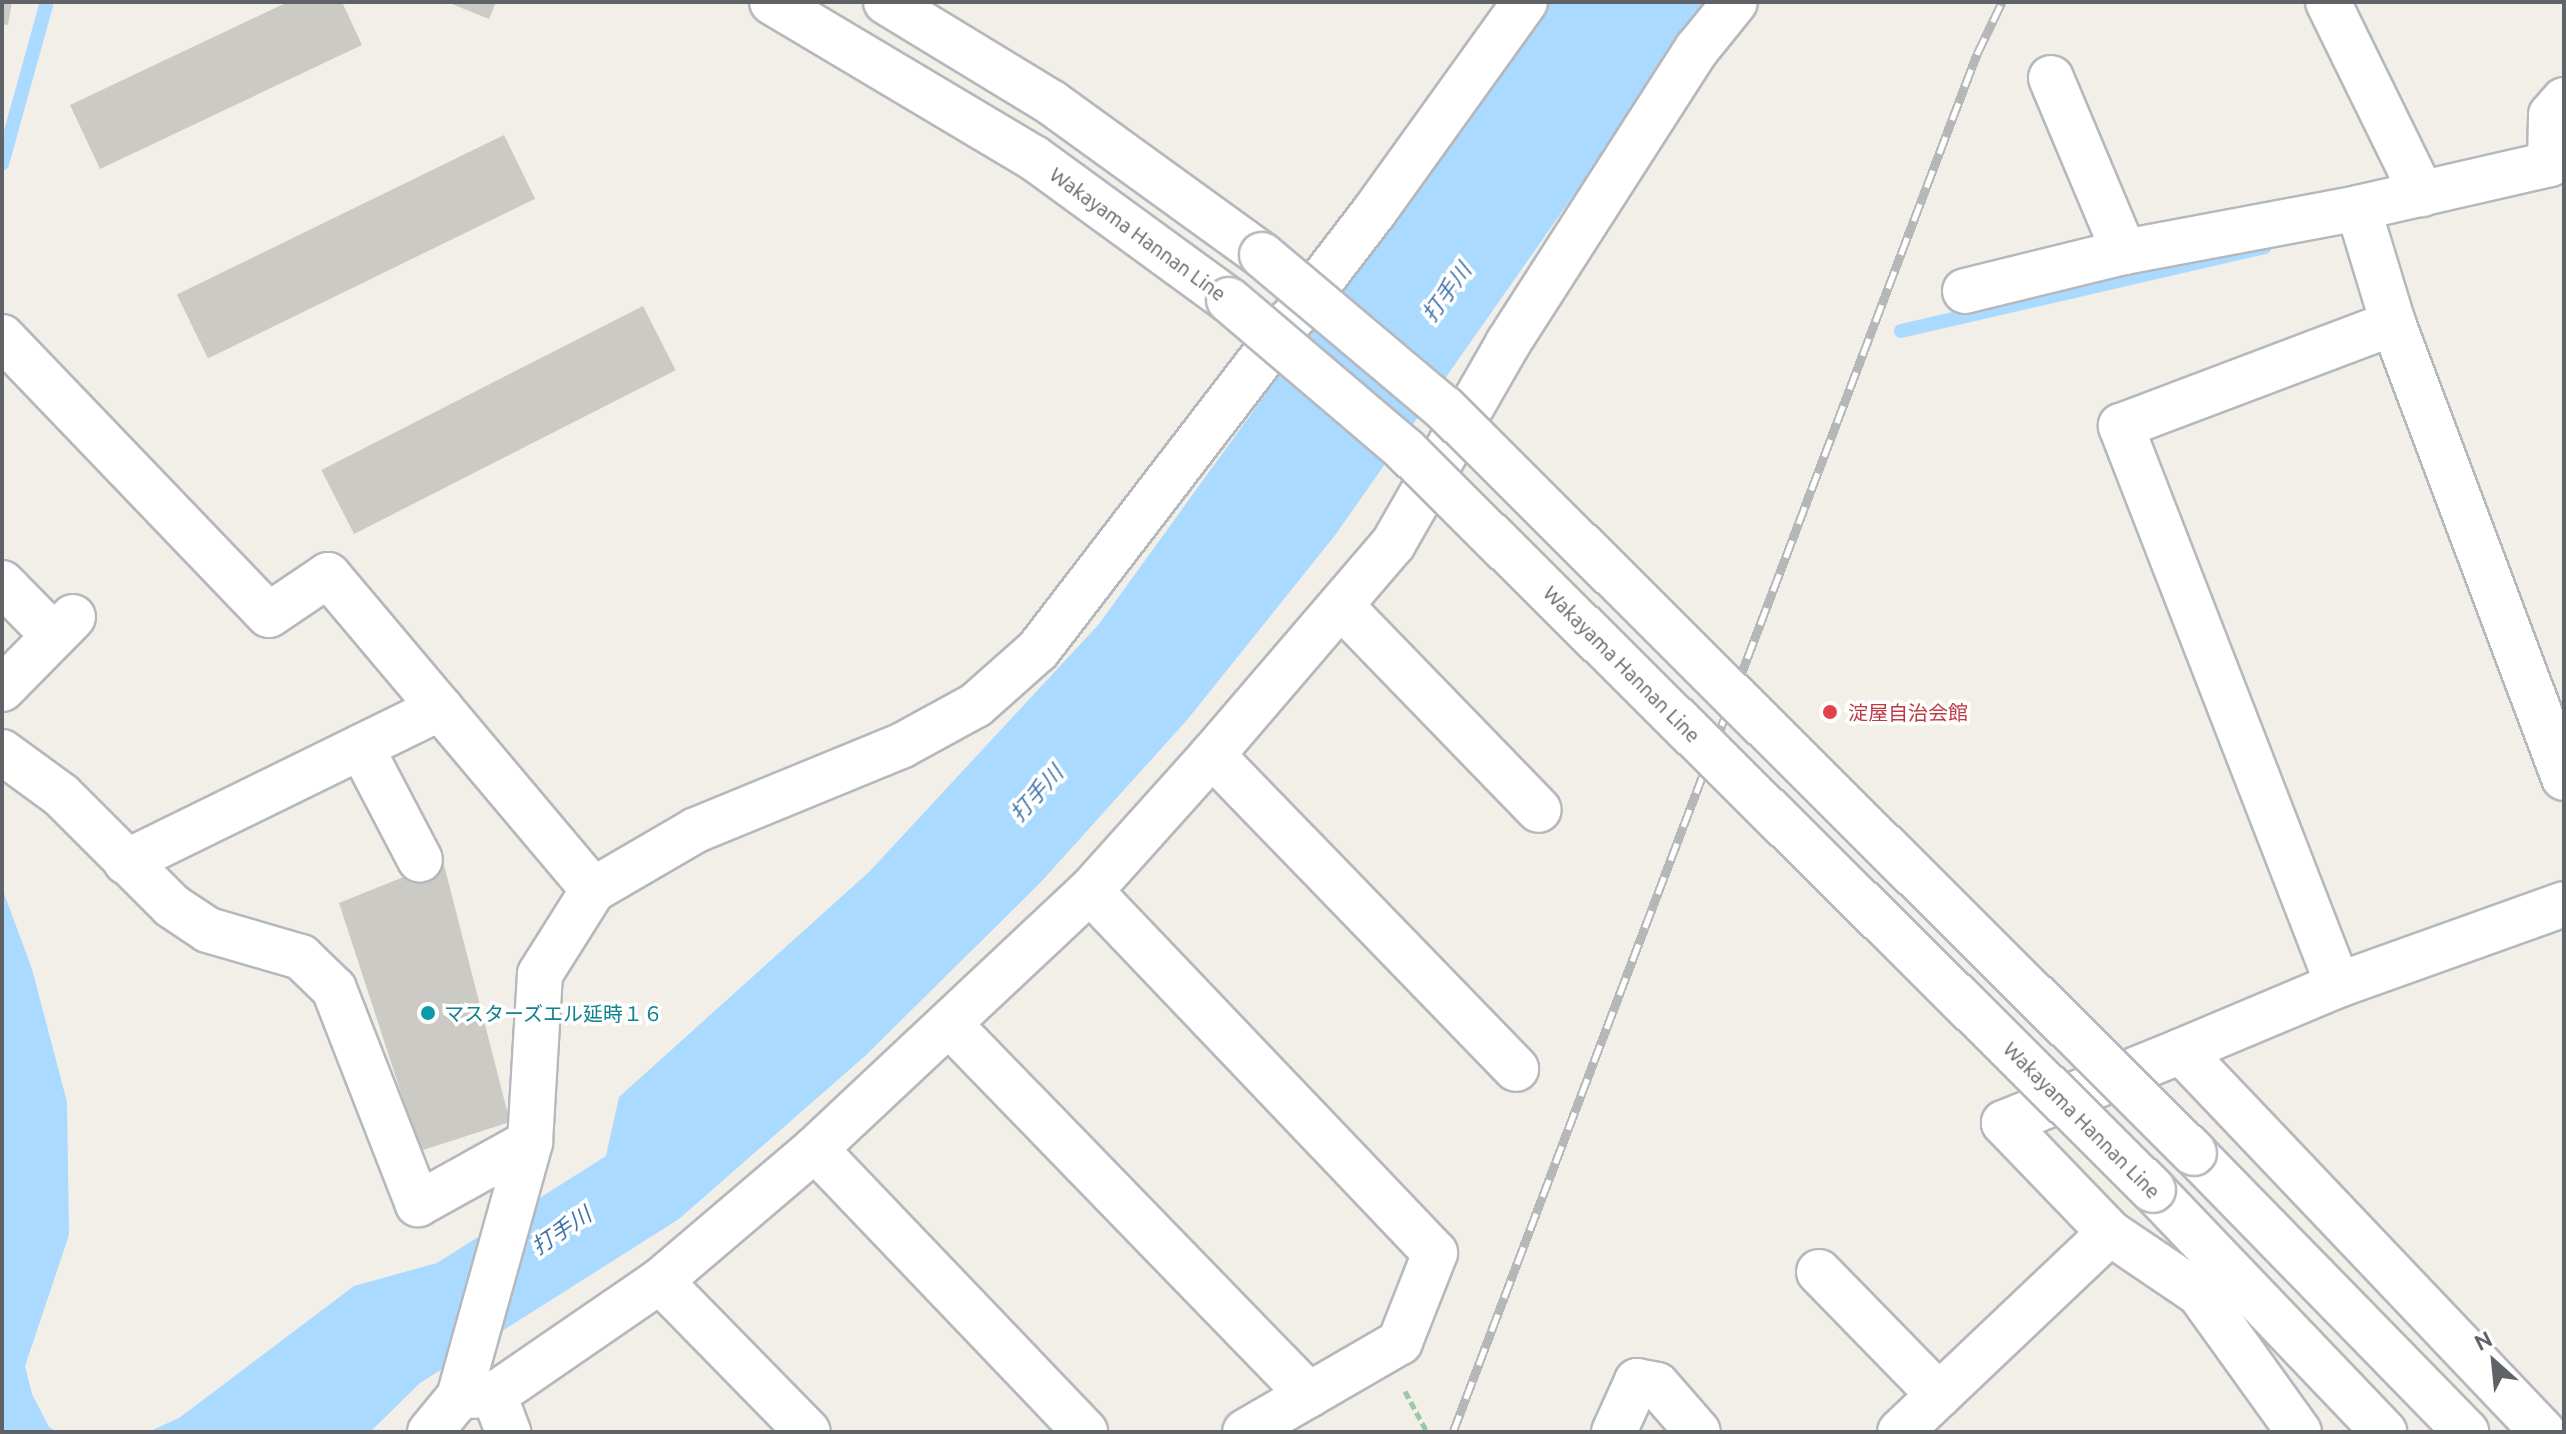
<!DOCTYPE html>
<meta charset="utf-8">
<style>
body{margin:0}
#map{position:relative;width:2566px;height:1434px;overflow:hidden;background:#f1efe8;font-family:Ubuntu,"Noto Sans JP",sans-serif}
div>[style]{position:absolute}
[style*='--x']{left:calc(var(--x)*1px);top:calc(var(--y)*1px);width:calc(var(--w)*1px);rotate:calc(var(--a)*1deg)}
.water>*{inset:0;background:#aadaff}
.stream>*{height:14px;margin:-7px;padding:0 7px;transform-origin:7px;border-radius:7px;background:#aadaff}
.building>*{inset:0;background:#cccac5;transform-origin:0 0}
.path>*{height:5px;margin-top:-2.5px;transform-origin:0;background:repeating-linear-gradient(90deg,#9cc7a9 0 8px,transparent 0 12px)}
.roads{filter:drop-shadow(2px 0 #b5b8bc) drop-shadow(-2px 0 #b5b8bc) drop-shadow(0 2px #b5b8bc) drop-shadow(0 -2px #b5b8bc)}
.minor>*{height:44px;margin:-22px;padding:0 22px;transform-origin:22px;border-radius:22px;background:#fff}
.tertiary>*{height:44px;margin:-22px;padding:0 22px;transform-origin:22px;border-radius:22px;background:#fff}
.secondary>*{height:44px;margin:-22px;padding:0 22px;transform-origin:22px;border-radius:22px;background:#fff}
.rail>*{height:9px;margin-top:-4.5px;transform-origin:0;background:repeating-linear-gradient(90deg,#fff 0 18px,#b6b7b8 0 36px);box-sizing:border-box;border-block:2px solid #b6b7b8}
.bridges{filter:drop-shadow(2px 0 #b6babf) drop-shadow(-2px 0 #b6babf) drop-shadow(0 2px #b6babf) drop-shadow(0 -2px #b6babf)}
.secondary-bridge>*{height:44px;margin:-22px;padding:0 22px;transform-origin:22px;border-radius:22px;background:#fff}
.dots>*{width:22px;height:22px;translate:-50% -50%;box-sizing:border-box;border:4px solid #fff;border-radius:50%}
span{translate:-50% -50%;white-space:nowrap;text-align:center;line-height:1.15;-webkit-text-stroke:7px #fff;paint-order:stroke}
.street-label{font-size:20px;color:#5f6368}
.health-label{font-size:20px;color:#be3a42}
.left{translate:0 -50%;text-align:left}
.culture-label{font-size:20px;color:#0d838f}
.water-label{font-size:22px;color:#4174aa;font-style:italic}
.frame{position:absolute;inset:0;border:4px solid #5f6368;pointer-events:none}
.north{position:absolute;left:2454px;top:1322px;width:80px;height:80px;-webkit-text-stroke:6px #fff;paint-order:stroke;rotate:333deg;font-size:22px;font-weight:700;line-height:32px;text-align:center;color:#5f6368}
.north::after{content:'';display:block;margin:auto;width:28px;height:36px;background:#5f6368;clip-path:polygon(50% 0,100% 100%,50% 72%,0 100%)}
</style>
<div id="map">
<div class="water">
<div style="clip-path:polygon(1549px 2px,1709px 2px,1336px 534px,1187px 720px,1040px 883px,865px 1056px,679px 1219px,420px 1383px,370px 1432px,148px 1432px,179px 1418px,354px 1286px,437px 1263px,606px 1156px,619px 1097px,869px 872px,1099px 624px)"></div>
<div style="clip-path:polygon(2px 888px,32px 969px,67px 1102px,69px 1235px,25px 1366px,32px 1394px,49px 1427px,57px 1432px,2px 1432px)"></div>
</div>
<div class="stream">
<div style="--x:2;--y:164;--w:168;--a:-74.5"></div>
<div style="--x:1901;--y:331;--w:373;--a:-13"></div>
</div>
<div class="building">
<div style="clip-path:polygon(2px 2px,12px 2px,8px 25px,2px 24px)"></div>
<div style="clip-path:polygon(288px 2px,342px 2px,362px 45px,100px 169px,70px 105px)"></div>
<div style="clip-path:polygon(447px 2px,496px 2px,489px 19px)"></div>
<div style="left:504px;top:135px;width:71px;height:364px;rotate:64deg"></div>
<div style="left:643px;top:306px;width:72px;height:361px;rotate:63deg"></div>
<div style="clip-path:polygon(443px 861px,510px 1122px,420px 1151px,339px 903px)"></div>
</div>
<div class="path">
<div style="--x:1405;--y:1391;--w:47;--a:61.8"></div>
</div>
<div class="roads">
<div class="minor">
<div style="--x:2328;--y:2;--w:214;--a:63.9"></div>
<div style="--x:2051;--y:78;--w:189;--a:67.2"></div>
<div style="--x:1965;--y:291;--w:164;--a:-13.8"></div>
<div style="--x:2124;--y:252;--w:238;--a:-10.6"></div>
<div style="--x:2393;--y:323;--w:120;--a:-106.9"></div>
<div style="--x:2358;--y:208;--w:197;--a:-12.9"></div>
<div style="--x:2550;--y:164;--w:49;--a:-88.8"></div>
<div style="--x:2551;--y:115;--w:20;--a:-49"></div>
<div style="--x:2;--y:337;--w:385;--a:46.2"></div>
<div style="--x:269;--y:615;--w:71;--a:-34.1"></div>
<div style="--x:328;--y:575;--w:412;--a:49.9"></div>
<div style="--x:2;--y:583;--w:74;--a:45.5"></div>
<div style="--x:1343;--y:608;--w:281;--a:45.9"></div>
<div style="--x:2;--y:689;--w:101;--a:-45.4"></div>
<div style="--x:361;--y:747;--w:127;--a:62.4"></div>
<div style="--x:2;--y:752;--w:73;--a:36.1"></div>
<div style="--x:61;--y:795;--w:157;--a:45"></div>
<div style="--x:172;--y:906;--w:43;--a:33.7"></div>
<div style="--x:208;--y:930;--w:97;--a:16.2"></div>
<div style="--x:301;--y:957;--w:46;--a:44.1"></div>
<div style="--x:334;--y:989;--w:231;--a:68.7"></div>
<div style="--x:418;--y:1204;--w:128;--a:-29"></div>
<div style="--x:1212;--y:755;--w:437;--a:45.9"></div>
<div style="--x:126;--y:862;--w:350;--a:-26.1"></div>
<div style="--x:1090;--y:891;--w:500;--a:46.38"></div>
<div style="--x:1435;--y:1253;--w:96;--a:111.5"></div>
<div style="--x:1400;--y:1342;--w:179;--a:149.9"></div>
<div style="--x:2338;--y:985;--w:600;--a:-111.22"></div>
<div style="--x:2121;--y:426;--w:291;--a:-20.7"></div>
<div style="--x:2393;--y:323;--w:486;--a:69.4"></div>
<div style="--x:949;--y:1024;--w:517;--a:45.86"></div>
<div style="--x:2181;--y:1051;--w:170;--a:-22.8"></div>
<div style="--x:2338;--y:985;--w:240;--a:-19.7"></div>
<div style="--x:815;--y:1149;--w:391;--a:46.3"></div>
<div style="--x:1819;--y:1272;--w:172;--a:45.7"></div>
<div style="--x:660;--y:1281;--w:211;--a:45.6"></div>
<div style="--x:494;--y:1395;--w:201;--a:-34.5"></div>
<div style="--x:660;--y:1281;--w:204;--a:-40.4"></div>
<div style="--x:815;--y:1149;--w:377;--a:-43.2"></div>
<div style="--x:1090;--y:891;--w:183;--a:-48.1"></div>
<div style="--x:1212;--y:755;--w:278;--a:-49.4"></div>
<div style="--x:1393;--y:544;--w:232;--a:-60.2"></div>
<div style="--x:1508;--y:343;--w:350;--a:-57.3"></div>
<div style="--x:1697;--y:49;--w:60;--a:-51"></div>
<div style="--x:465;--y:1396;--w:29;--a:-2"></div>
<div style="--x:494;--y:1395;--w:40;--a:69"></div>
<div style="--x:1614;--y:1432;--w:56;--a:-65.7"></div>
<div style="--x:1637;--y:1381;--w:20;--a:11"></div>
<div style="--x:1657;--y:1385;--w:62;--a:48.9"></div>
<div style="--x:1900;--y:1432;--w:289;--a:-43.5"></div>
<div style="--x:2299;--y:1432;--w:170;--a:-125.7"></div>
<div style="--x:2200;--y:1294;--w:109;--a:-145.9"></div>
<div style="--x:2110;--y:1233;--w:153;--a:-133.9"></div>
<div style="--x:2004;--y:1123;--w:191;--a:-22.1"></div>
<div style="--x:2181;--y:1051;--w:526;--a:46.46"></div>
</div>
<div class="tertiary">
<div style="--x:430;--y:1432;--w:45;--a:-50.4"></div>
<div style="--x:459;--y:1397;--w:265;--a:-74.4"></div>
<div style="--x:530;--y:1142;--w:168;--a:-86.6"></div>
<div style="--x:540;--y:974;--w:99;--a:-57.8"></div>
<div style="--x:593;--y:890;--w:119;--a:-30.2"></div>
<div style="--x:696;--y:830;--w:222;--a:-22.3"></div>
<div style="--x:901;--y:746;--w:85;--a:-28.7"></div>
<div style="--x:976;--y:705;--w:83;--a:-41.6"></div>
<div style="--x:1038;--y:650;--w:552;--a:-52.51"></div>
<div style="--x:1374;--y:212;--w:259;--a:-54.3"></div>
</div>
<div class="secondary">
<div style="--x:772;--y:2;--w:305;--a:30.8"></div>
<div style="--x:1034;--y:158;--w:241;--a:36.1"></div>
<div style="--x:886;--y:2;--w:194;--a:31.3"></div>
<div style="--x:1052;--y:103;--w:259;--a:35.9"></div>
<div style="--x:2194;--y:1153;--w:390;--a:45.7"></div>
<div style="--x:2153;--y:1190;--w:335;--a:46.3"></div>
</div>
</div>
<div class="rail">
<div style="--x:1453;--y:1432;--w:1474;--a:-69.18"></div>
<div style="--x:1977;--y:54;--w:58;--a:-64.3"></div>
</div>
<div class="bridges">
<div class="secondary-bridge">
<div style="--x:1262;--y:255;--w:238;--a:40.1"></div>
<div style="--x:1444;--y:408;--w:1057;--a:44.81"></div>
<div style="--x:1229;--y:300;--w:231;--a:40.4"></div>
<div style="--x:1405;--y:450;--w:1052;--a:44.69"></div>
</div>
</div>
<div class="dots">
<div style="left:1830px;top:712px;background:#e0444e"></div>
<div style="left:428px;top:1013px;background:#0f9aa8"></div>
</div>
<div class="street-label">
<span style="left:1138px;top:234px;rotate:36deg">Wakayama Hannan Line</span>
<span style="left:1622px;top:664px;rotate:45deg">Wakayama Hannan Line</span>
<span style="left:2082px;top:1120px;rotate:45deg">Wakayama Hannan Line</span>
</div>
<div class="health-label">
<span class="left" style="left:1848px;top:712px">淀屋自治会館</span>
</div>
<div class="culture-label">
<span class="left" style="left:444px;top:1013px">マスターズエル延時１６</span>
</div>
<div class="water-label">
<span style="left:1446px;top:292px;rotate:-54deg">打手川</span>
<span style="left:1036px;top:793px;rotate:-48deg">打手川</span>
<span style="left:561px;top:1230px;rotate:-34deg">打手川</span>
</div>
<div class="frame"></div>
<div class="north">N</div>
</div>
